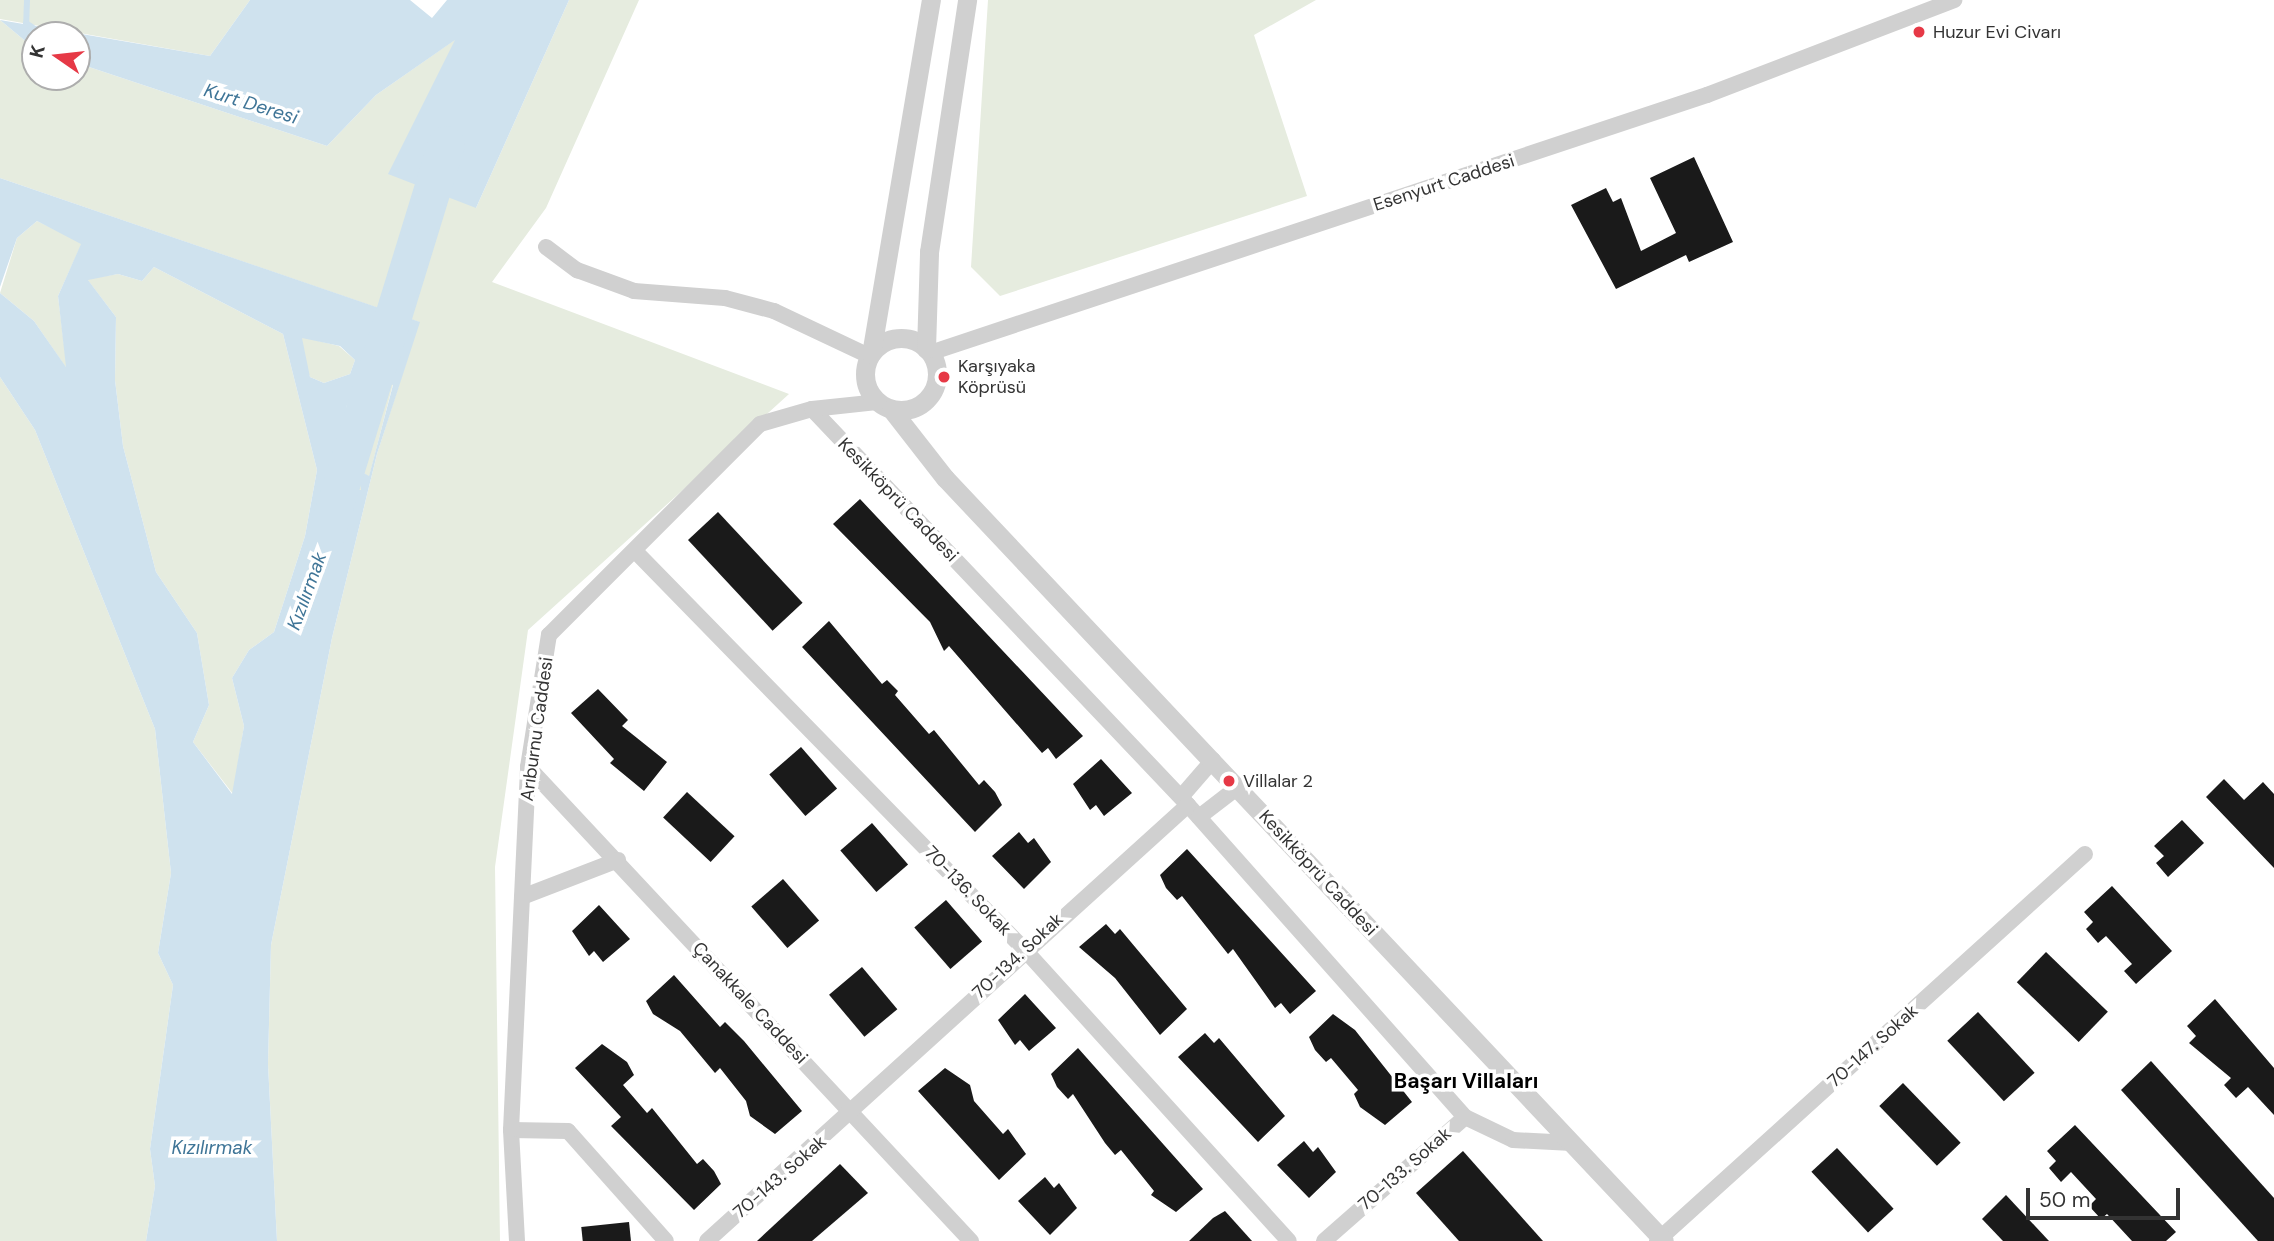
<!DOCTYPE html>
<meta charset="utf-8">
<style>
body{margin:0}
#map{position:relative;width:2274px;height:1241px;overflow:hidden;background:#fff;font-family:"DM Sans",sans-serif}
div>[style]{position:absolute}
[style*='--x']{left:calc(var(--x)*1px);top:calc(var(--y)*1px);width:calc(var(--w)*1px);rotate:calc(var(--a)*1deg)}
.green>*{inset:0;background:#e6ecdf}
.water>*{inset:0;background:#cfe2ee}
.stream>*{height:6px;margin:-3px;padding:0 3px;transform-origin:3px;border-radius:3px;background:#cfe2ee}
.river>*{height:37px;margin:-18.5px;padding:0 18.5px;transform-origin:18.5px;border-radius:18.5px;background:#cfe2ee}
.building>*{inset:0;background:#1a1a1a;transform-origin:0 0}
.minor>*{height:16px;margin:-8px;padding:0 8px;transform-origin:8px;border-radius:8px;background:#d0d0d0}
.tertiary>*{height:19px;margin:-9.5px;padding:0 9.5px;transform-origin:9.5px;border-radius:9.5px;background:#d0d0d0}
.tertiary>.ring{margin:-9.5px;padding:0;box-sizing:content-box;background:none;border:19px solid #d0d0d0;border-radius:50%}
.dots>*{width:19px;height:19px;translate:-50% -50%;box-sizing:border-box;border:4px solid #fff;border-radius:50%}
span{translate:-50% -50%;white-space:nowrap;text-align:center;line-height:1.15;-webkit-text-stroke:7px #fff;paint-order:stroke}
.poi-label{font-size:18px;color:#333}
.left{translate:0 -50%;text-align:left}
.street-label{font-size:18px;color:#333}
.water-label{font-size:19px;color:#3f7597;font-style:italic}
.quarter-label{font-size:21px;color:#000;font-weight:700}
.north{position:absolute;left:21px;top:21px;width:70px;height:70px;box-sizing:border-box;background:#fff;border:2px solid #adadad;border-radius:50%;rotate:284deg;font-size:19px;font-weight:700;line-height:28px;text-align:center;color:#333}
.north::after{content:'';display:block;margin:auto;width:24px;height:32px;background:#e63946;clip-path:polygon(50% 0,100% 100%,50% 72%,0 100%)}
.scale{position:absolute;left:2026px;top:1188px;width:154px;height:32px;box-sizing:border-box;border:4px solid #333;border-top:0;padding-left:9px;font-size:21px;line-height:24px;white-space:nowrap;color:#333;-webkit-text-stroke:5px #fff;paint-order:stroke}
</style>
<div id="map">
<div class="green">
<div style="clip-path:polygon(0 0,250px 0,210px 56px,0 19px)"></div>
<div style="clip-path:polygon(569px 0,639px 0,546px 208px,492px 282px,789px 394px,528px 630px,495px 867px,500px 1241px,277px 1241px,268px 1064px,271px 945px,332px 638px,377px 454px,419px 322px,0 178px,0 20px,35px 49px,35px 77px,77px 77px,77px 63px,327px 146px,376px 95px,456px 39px,476px 208px)"></div>
<div style="clip-path:polygon(988px 0,1316px 0,1254px 35px,1307px 196px,1000px 296px,971px 267px)"></div>
<div style="clip-path:polygon(37px 221px,82px 243px,58px 296px,67px 369px,34px 321px,0 293px,17px 238px)"></div>
<div style="clip-path:polygon(154px 267px,283px 334px,317px 470px,305px 536px,274px 632px,249px 650px,232px 678px,244px 726px,233px 794px,193px 742px,209px 705px,197px 633px,156px 572px,123px 446px,115px 380px,116px 317px,87px 279px,118px 274px,142px 281px)"></div>
<div style="clip-path:polygon(302px 337px,339px 346px,355px 360px,350px 374px,324px 383px,310px 377px,300px 352px)"></div>
<div style="clip-path:polygon(368px 373px,393px 384px,369px 477px,361px 471px,361px 490px,334px 490px,347px 405px)"></div>
<div style="clip-path:polygon(0 377px,35px 430px,155px 729px,171px 873px,158px 953px,173px 985px,150px 1149px,155px 1186px,146px 1241px,0 1241px)"></div>
</div>
<div class="water">
<div style="clip-path:polygon(250px 0,410px 0,432px 18px,447px 0,569px 0,476px 208px,388px 174px,455px 40px,376px 95px,327px 146px,77px 63px,77px 35px,35px 35px,35px 49px,0 20px,210px 56px)"></div>
<div style="clip-path:polygon(evenodd,0 178px,420px 322px,377px 454px,332px 638px,271px 945px,268px 1064px,277px 1241px,146px 1241px,155px 1186px,150px 1149px,173px 985px,158px 953px,171px 873px,155px 729px,35px 430px,0 377px,0 293px,34px 321px,66px 367px,58px 296px,81px 244px,37px 221px,17px 238px,0 287px,0 178px,154px 267px,283px 334px,317px 470px,305px 536px,274px 632px,249px 650px,232px 678px,244px 726px,232px 794px,193px 742px,209px 705px,197px 633px,156px 572px,123px 446px,115px 380px,116px 317px,88px 280px,118px 274px,142px 281px,154px 267px,0 178px,302px 338px,340px 346px,355px 360px,350px 374px,324px 383px,310px 377px,302px 338px,0 178px,368px 373px,393px 385px,369px 476px,360px 471px,361px 490px,335px 490px,347px 405px,368px 373px)"></div>
</div>
<div class="stream">
<div style="--x:27;--y:0;--w:23;--a:92"></div>
<div style="--x:26;--y:23;--w:21;--a:35"></div>
</div>
<div class="river">
<div style="--x:325;--y:537;--w:411;--a:-72.9"></div>
</div>
<div class="building">
<div style="clip-path:polygon(1694px 157px,1733px 242px,1689px 262px,1686px 255px,1616px 289px,1571px 205px,1606px 188px,1613px 202px,1621px 198px,1641px 251px,1676px 233px,1650px 178px)"></div>
<div style="clip-path:polygon(860px 499px,1083px 736px,1056px 759px,1048px 748px,1042px 753px,949px 646px,944px 651px,930px 622px,833px 524px)"></div>
<div style="left:718px;top:512px;width:124px;height:41px;rotate:47deg"></div>
<div style="clip-path:polygon(829px 621px,882px 684px,887px 680px,898px 691px,895px 695px,929px 734px,934px 730px,979px 785px,984px 780px,995px 792px,1002px 805px,975px 832px,802px 647px)"></div>
<div style="clip-path:polygon(598px 689px,628px 720px,622px 726px,667px 762px,644px 791px,610px 763px,614px 759px,571px 713px)"></div>
<div style="left:801px;top:747px;width:55px;height:42px;rotate:49deg"></div>
<div style="clip-path:polygon(1101px 759px,1132px 793px,1104px 816px,1096px 805px,1090px 810px,1073px 784px)"></div>
<div style="clip-path:polygon(2224px 779px,2244px 800px,2263px 782px,2274px 794px,2274px 868px,2206px 797px)"></div>
<div style="left:687px;top:792px;width:65px;height:35px;rotate:43deg"></div>
<div style="clip-path:polygon(2182px 820px,2204px 843px,2168px 877px,2156px 863px,2164px 856px,2154px 846px)"></div>
<div style="left:872px;top:823px;width:55px;height:42px;rotate:49deg"></div>
<div style="clip-path:polygon(1019px 832px,1028px 843px,1034px 838px,1051px 862px,1024px 889px,992px 856px)"></div>
<div style="clip-path:polygon(1187px 849px,1316px 991px,1290px 1014px,1281px 1003px,1275px 1008px,1233px 949px,1228px 954px,1182px 896px,1177px 900px,1166px 888px,1160px 875px)"></div>
<div style="left:783px;top:879px;width:55px;height:42px;rotate:49deg"></div>
<div style="clip-path:polygon(2112px 886px,2172px 951px,2136px 984px,2124px 971px,2132px 964px,2106px 936px,2098px 943px,2086px 929px,2093px 922px,2084px 912px)"></div>
<div style="left:946px;top:900px;width:55px;height:42px;rotate:49deg"></div>
<div style="clip-path:polygon(599px 905px,630px 939px,603px 962px,594px 951px,589px 956px,572px 931px)"></div>
<div style="clip-path:polygon(1106px 924px,1115px 934px,1120px 929px,1187px 1009px,1160px 1035px,1115px 978px,1079px 947px)"></div>
<div style="left:2046px;top:952px;width:86px;height:42px;rotate:44deg"></div>
<div style="left:862px;top:967px;width:55px;height:43px;rotate:50deg"></div>
<div style="clip-path:polygon(674px 975px,720px 1027px,725px 1022px,744px 1041px,802px 1111px,775px 1134px,750px 1116px,746px 1101px,720px 1068px,715px 1073px,680px 1031px,653px 1014px,646px 1001px)"></div>
<div style="clip-path:polygon(1025px 994px,1056px 1028px,1029px 1051px,1020px 1040px,1015px 1045px,998px 1020px)"></div>
<div style="clip-path:polygon(2215px 999px,2274px 1068px,2274px 1115px,2248px 1087px,2236px 1098px,2224px 1085px,2231px 1078px,2189px 1043px,2196px 1036px,2187px 1026px)"></div>
<div style="left:1978px;top:1012px;width:83px;height:42px;rotate:47deg"></div>
<div style="clip-path:polygon(1333px 1014px,1355px 1030px,1412px 1102px,1385px 1125px,1360px 1107px,1354px 1094px,1358px 1090px,1331px 1058px,1326px 1062px,1315px 1050px,1309px 1037px)"></div>
<div style="clip-path:polygon(1205px 1033px,1214px 1043px,1219px 1038px,1285px 1116px,1258px 1142px,1178px 1057px)"></div>
<div style="clip-path:polygon(602px 1044px,627px 1062px,634px 1075px,623px 1085px,647px 1113px,652px 1108px,697px 1164px,703px 1159px,714px 1171px,721px 1184px,694px 1210px,611px 1126px,621px 1117px,575px 1068px)"></div>
<div style="clip-path:polygon(1078px 1048px,1203px 1189px,1176px 1212px,1151px 1195px,1154px 1191px,1121px 1150px,1115px 1155px,1105px 1143px,1073px 1094px,1068px 1099px,1057px 1087px,1051px 1074px)"></div>
<div style="clip-path:polygon(2151px 1061px,2274px 1198px,2274px 1241px,2258px 1241px,2121px 1090px)"></div>
<div style="clip-path:polygon(945px 1068px,970px 1085px,974px 1101px,1003px 1134px,1008px 1129px,1026px 1154px,999px 1180px,918px 1091px)"></div>
<div style="left:1903px;top:1083px;width:83px;height:33px;rotate:46deg"></div>
<div style="clip-path:polygon(2075px 1125px,2176px 1232px,2166px 1241px,2132px 1241px,2107px 1214px,2101px 1219px,2089px 1206px,2096px 1199px,2071px 1172px,2061px 1182px,2049px 1168px,2056px 1161px,2047px 1151px)"></div>
<div style="clip-path:polygon(1304px 1141px,1313px 1152px,1318px 1147px,1336px 1172px,1309px 1198px,1277px 1165px)"></div>
<div style="left:1837px;top:1148px;width:83px;height:35px;rotate:47deg"></div>
<div style="clip-path:polygon(1463px 1151px,1543px 1241px,1459px 1241px,1416px 1193px)"></div>
<div style="clip-path:polygon(840px 1164px,868px 1193px,812px 1241px,757px 1241px)"></div>
<div style="clip-path:polygon(1045px 1177px,1054px 1188px,1059px 1183px,1077px 1208px,1050px 1235px,1018px 1201px)"></div>
<div style="clip-path:polygon(2006px 1195px,2049px 1241px,2003px 1241px,1982px 1219px)"></div>
<div style="clip-path:polygon(1225px 1211px,1252px 1241px,1189px 1241px,1213px 1218px)"></div>
<div style="left:629px;top:1222px;width:19px;height:48px;rotate:84deg"></div>
</div>
<div class="minor">
<div style="--x:546;--y:247;--w:39;--a:37"></div>
<div style="--x:577;--y:270;--w:61;--a:20.2"></div>
<div style="--x:634;--y:291;--w:91;--a:4.4"></div>
<div style="--x:725;--y:298;--w:51;--a:14.9"></div>
<div style="--x:774;--y:311;--w:105;--a:25.3"></div>
<div style="--x:930;--y:353;--w:819;--a:-18.37"></div>
<div style="--x:1707;--y:95;--w:265;--a:-21"></div>
<div style="--x:812;--y:409;--w:546;--a:46.48"></div>
<div style="--x:1188;--y:805;--w:417;--a:48.4"></div>
<div style="--x:636;--y:552;--w:555;--a:45.66"></div>
<div style="--x:1024;--y:949;--w:394;--a:47.8"></div>
<div style="--x:528;--y:767;--w:649;--a:46.94"></div>
<div style="--x:1181;--y:797;--w:49;--a:-49.1"></div>
<div style="--x:1199;--y:817;--w:49;--a:-37.6"></div>
<div style="--x:522;--y:897;--w:103;--a:-21.1"></div>
<div style="--x:511;--y:1130;--w:57;--a:1"></div>
<div style="--x:568;--y:1131;--w:147;--a:48.3"></div>
<div style="--x:517;--y:1241;--w:111;--a:-93.1"></div>
<div style="--x:511;--y:1130;--w:363;--a:-87.3"></div>
<div style="--x:528;--y:767;--w:134;--a:-81"></div>
<div style="--x:549;--y:635;--w:298;--a:-45"></div>
<div style="--x:760;--y:424;--w:54;--a:-16.1"></div>
<div style="--x:812;--y:409;--w:65;--a:-6.1"></div>
<div style="--x:707;--y:1241;--w:649;--a:-42.19"></div>
<div style="--x:1324;--y:1241;--w:188;--a:-41.3"></div>
<div style="--x:1465;--y:1117;--w:53;--a:25.6"></div>
<div style="--x:1513;--y:1140;--w:59;--a:2.9"></div>
<div style="--x:1657;--y:1241;--w:577;--a:-42.12"></div>
</div>
<div class="tertiary">
<div class="ring" style="left:865px;top:338px;width:53px;height:53px"></div>
<div style="--x:926;--y:349;--w:97;--a:-88.2"></div>
<div style="--x:929;--y:252;--w:255;--a:-81.4"></div>
<div style="--x:871;--y:354;--w:359;--a:-80.4"></div>
<div style="--x:891;--y:409;--w:88;--a:52"></div>
<div style="--x:945;--y:478;--w:1048;--a:46.7"></div>
</div>
<div class="dots">
<div style="left:1919px;top:32px;background:#e63946"></div>
<div style="left:944px;top:377px;background:#e63946"></div>
<div style="left:1229px;top:781px;background:#e63946"></div>
</div>
<div class="poi-label">
<span class="left" style="left:1933px;top:32px">Huzur Evi Civarı</span>
<span class="left" style="left:958px;top:377px">Karşıyaka<br>Köprüsü</span>
<span class="left" style="left:1243px;top:781px">Villalar 2</span>
</div>
<div class="street-label">
<span style="left:1444px;top:183px;rotate:-18deg">Esenyurt Caddesi</span>
<span style="left:898px;top:500px;rotate:46deg">Kesikköprü Caddesi</span>
<span style="left:537px;top:729px;rotate:-82deg">Arıburnu Caddesi</span>
<span style="left:1318px;top:873px;rotate:47deg">Kesikköprü Caddesi</span>
<span style="left:968px;top:891px;rotate:46deg">70-136. Sokak</span>
<span style="left:1018px;top:956px;rotate:-43deg">70-134. Sokak</span>
<span style="left:750px;top:1003px;rotate:47deg">Çanakkale Caddesi</span>
<span style="left:1873px;top:1046px;rotate:-42deg">70-147. Sokak</span>
<span style="left:1405px;top:1169px;rotate:-41deg">70-133. Sokak</span>
<span style="left:780px;top:1177px;rotate:-41deg">70-143. Sokak</span>
</div>
<div class="water-label">
<span style="left:251px;top:104px;rotate:17deg">Kurt Deresi</span>
<span style="left:307px;top:591px;rotate:-70deg">Kızılırmak</span>
<span style="left:212px;top:1148px">Kızılırmak</span>
</div>
<div class="quarter-label">
<span style="left:1466px;top:1081px">Başarı Villaları</span>
</div>
<div class="north">K</div>
<div class="scale">50 m</div>
</div>
